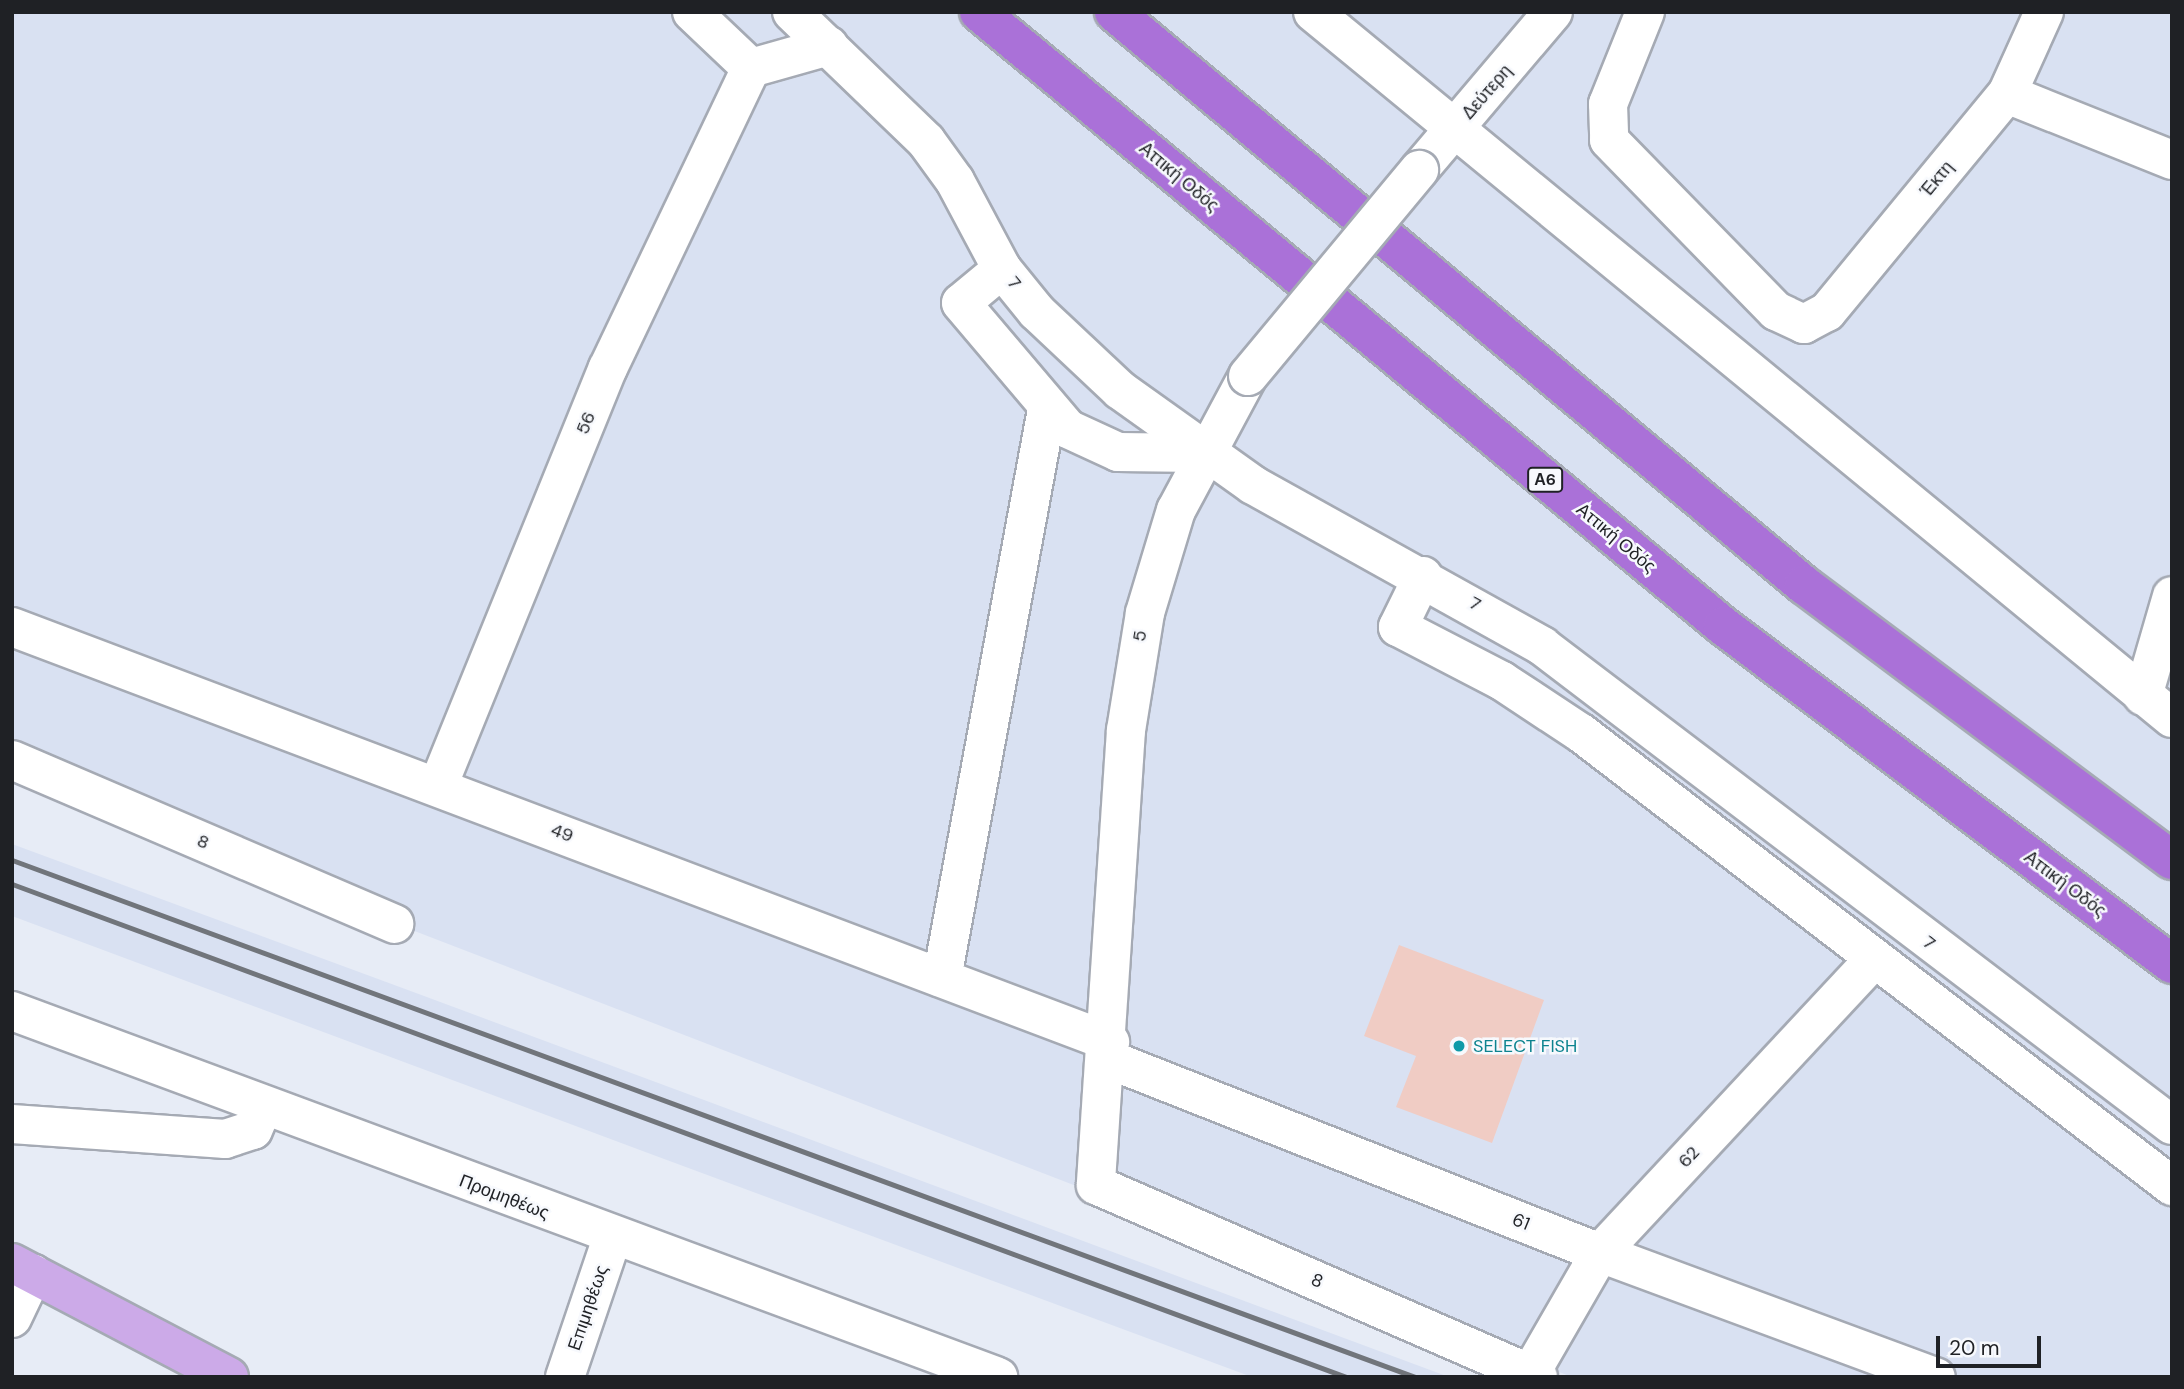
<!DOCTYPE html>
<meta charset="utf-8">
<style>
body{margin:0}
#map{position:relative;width:2184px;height:1389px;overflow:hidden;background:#e7ecf6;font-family:"DM Sans",sans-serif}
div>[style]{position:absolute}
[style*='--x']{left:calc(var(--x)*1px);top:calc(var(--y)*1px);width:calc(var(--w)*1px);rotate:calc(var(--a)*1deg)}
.built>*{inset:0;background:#d9e1f2}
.building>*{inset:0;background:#f0ccc4}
.roads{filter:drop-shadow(2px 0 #a5aab4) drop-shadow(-2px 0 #a5aab4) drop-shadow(0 2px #a5aab4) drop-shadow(0 -2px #a5aab4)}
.minor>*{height:38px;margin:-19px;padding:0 19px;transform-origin:19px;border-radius:19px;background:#fff}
.major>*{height:38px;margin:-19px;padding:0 19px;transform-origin:19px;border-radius:19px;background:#ccaae8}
.highway>*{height:38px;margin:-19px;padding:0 19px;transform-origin:19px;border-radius:19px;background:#aa71d8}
.rail>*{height:5px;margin:-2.5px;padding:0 2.5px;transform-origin:2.5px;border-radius:2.5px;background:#71757b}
.bridges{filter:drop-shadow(2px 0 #a5aab4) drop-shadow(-2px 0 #a5aab4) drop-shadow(0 2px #a5aab4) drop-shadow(0 -2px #a5aab4)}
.minor-bridge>*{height:38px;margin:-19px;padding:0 19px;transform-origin:19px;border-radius:19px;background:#fff}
.dots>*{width:19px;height:19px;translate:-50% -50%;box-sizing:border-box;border:4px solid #f7f9fd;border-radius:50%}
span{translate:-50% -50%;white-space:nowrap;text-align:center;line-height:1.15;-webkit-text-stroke:5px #f7f9fd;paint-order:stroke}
.shield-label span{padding:2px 5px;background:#f7f9fd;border:2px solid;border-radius:5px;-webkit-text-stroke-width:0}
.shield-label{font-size:16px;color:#1f2125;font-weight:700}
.street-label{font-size:18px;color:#1f2125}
.culture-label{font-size:18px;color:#0d838f}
.left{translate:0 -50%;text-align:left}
.frame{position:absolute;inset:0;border:14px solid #1f2125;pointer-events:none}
.scale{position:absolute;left:1936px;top:1336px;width:105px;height:32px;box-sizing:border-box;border:4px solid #1f2125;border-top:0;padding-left:9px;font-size:21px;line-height:24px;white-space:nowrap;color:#1f2125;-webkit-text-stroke:5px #f7f9fd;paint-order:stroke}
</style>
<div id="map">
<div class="built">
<div style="clip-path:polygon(12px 12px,2172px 12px,2172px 1377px,1572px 1377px,12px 776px)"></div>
<div style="clip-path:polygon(12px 844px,416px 993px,1449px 1377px,1252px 1377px,648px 1153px,12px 916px)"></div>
</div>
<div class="building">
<div style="clip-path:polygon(1399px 945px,1544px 1000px,1492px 1143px,1396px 1107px,1416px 1056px,1364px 1036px)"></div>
</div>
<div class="roads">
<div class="minor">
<div style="--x:692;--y:12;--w:81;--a:43.5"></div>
<div style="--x:792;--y:12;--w:186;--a:43.9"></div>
<div style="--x:926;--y:141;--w:49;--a:54.1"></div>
<div style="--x:955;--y:181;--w:100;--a:61.9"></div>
<div style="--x:1002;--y:269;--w:55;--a:50.9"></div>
<div style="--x:1037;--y:312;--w:114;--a:43.2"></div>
<div style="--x:1120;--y:390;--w:163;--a:35.5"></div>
<div style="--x:1253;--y:485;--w:331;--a:29.1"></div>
<div style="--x:1542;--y:646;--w:791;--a:37.25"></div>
<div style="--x:1313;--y:12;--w:1112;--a:39.42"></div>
<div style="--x:1645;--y:12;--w:99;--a:111.9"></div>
<div style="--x:1608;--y:104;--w:36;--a:88"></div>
<div style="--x:1609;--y:140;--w:239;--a:45.7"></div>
<div style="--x:1776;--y:311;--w:31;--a:25"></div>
<div style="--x:1804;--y:324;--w:26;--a:-28"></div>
<div style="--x:1827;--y:312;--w:283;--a:-50.5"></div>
<div style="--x:2007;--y:94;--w:90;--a:-65.7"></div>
<div style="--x:751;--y:68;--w:81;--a:-15.8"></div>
<div style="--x:2007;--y:94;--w:178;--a:21.8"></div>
<div style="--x:1419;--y:170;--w:207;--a:-49.7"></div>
<div style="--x:1002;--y:269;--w:53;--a:140.3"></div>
<div style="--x:961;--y:303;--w:165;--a:49.7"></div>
<div style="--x:1068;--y:429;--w:55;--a:24.7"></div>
<div style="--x:1118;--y:452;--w:83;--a:0.7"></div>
<div style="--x:1248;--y:376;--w:152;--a:118.2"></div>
<div style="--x:1176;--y:510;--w:108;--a:106.8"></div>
<div style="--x:1145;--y:613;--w:119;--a:99.2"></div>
<div style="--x:1126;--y:730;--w:456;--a:93.8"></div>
<div style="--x:1096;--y:1185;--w:482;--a:23.5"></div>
<div style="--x:1423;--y:576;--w:57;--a:116.1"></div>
<div style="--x:1398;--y:627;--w:117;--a:27.4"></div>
<div style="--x:1502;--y:681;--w:95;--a:33.4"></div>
<div style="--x:1581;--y:733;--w:745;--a:37.47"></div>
<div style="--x:12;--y:627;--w:1174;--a:20.7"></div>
<div style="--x:2143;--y:696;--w:104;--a:-73.8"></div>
<div style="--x:12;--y:760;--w:416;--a:23.2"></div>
<div style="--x:438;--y:786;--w:451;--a:-67.9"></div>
<div style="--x:608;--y:368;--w:332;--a:-64.5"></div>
<div style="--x:942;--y:978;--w:579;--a:-79.54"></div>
<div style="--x:12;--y:1011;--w:1052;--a:20.36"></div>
<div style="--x:1108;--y:1059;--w:529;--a:21.52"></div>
<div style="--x:1600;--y:1253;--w:358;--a:20.3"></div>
<div style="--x:12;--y:1124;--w:214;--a:4"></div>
<div style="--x:225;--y:1139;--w:29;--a:-18"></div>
<div style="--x:253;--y:1130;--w:25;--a:-67"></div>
<div style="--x:12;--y:1318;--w:49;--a:-64.5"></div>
<div style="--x:1530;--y:1374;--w:140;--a:-60"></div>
<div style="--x:1600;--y:1253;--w:402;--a:-47"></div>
<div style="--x:565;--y:1377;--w:147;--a:-71.3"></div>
</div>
<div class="major">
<div style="--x:12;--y:1263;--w:245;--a:27.7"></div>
</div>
<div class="highway">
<div style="--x:979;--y:12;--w:965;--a:39.53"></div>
<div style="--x:1723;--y:626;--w:562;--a:36.97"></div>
<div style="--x:1114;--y:12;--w:897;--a:39.71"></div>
<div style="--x:1804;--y:585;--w:459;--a:36.8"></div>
</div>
</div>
<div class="rail">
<div style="--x:12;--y:860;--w:1495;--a:20.23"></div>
<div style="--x:12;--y:884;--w:1422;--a:20.28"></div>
</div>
<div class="bridges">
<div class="minor-bridge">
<div style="--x:1248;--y:376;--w:268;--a:-50.3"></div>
</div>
</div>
<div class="dots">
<div style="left:1459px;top:1046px;background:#0f9aa8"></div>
</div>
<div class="shield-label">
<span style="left:1545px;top:480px">Α6</span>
</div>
<div class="street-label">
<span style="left:1487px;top:92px;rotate:-49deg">Δεύτερη</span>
<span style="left:1179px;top:177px;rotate:40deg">Αττική Οδός</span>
<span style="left:1937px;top:179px;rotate:-50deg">Έκτη</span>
<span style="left:1014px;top:283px;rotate:51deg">7</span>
<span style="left:586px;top:423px;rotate:-68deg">56</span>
<span style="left:1616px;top:538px;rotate:40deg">Αττική Οδός</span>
<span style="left:1475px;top:604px;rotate:29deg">7</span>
<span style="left:1140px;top:636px;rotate:-80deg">5</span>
<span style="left:562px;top:833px;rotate:21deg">49</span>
<span style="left:203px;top:842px;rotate:23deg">8</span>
<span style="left:2065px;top:884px;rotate:37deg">Αττική Οδός</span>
<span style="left:1929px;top:943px;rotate:38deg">7</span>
<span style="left:1689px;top:1157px;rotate:-47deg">62</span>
<span style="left:504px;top:1197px;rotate:21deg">Προμηθέως</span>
<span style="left:1521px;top:1222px;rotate:22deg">61</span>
<span style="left:1317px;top:1281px;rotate:23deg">8</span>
<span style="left:588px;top:1308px;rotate:-71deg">Επιμηθέως</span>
</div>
<div class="culture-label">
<span class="left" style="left:1473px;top:1046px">SELECT FISH</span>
</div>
<div class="frame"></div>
<div class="scale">20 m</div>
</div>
